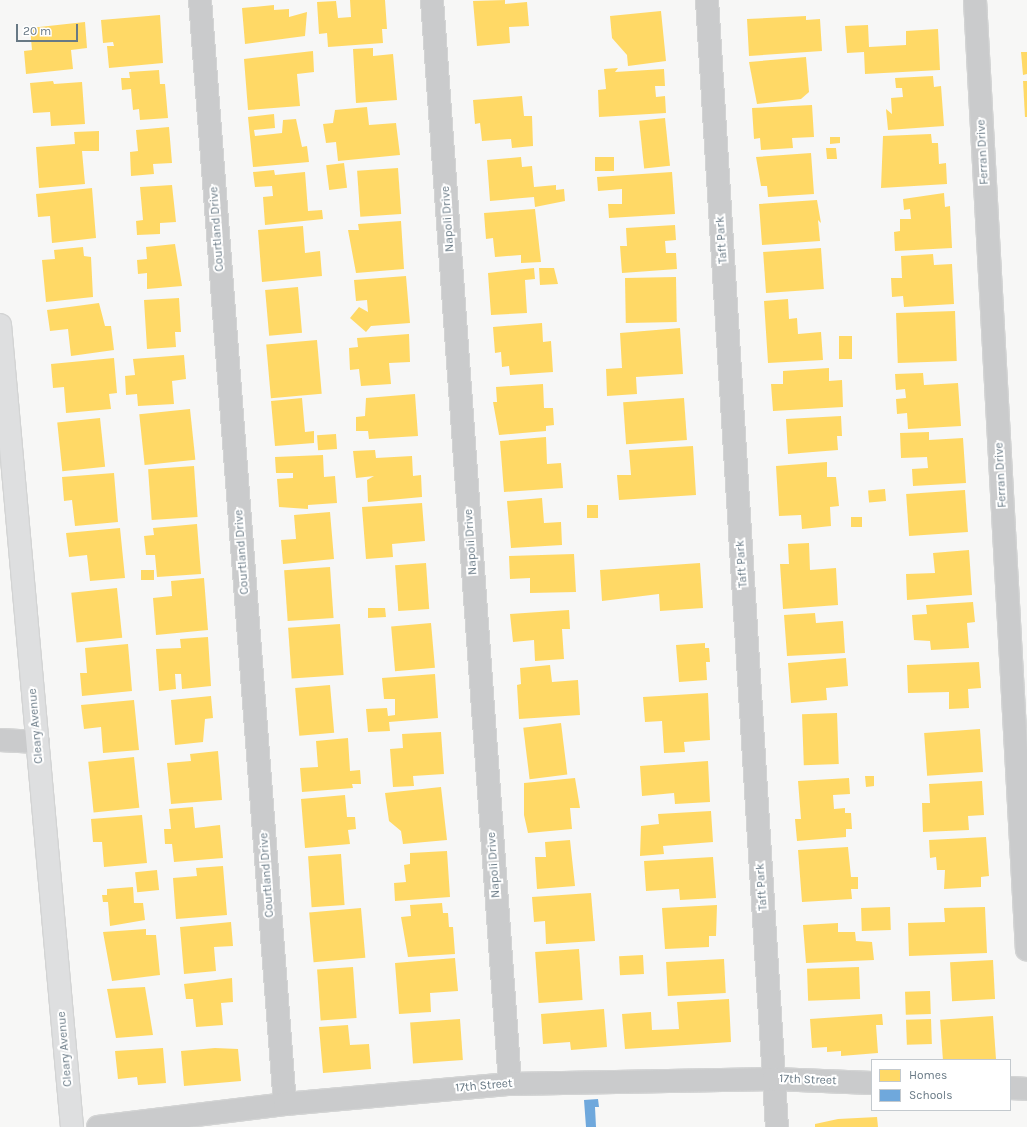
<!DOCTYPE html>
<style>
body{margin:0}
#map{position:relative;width:1027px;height:1127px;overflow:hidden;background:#f7f7f6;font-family:Karla,sans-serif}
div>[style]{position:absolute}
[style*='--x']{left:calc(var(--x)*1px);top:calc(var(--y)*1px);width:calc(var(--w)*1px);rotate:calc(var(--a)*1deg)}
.homes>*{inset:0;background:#ffd966;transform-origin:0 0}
.schools>*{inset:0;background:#6fa8dc}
.roads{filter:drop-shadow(1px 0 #d3d4d4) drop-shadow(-1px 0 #d3d4d4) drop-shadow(0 1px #d3d4d4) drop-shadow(0 -1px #d3d4d4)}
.street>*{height:22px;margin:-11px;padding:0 11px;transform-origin:11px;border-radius:11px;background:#cacbcc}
.secondary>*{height:22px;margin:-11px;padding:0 11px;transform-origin:11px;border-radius:11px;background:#dedfe0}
span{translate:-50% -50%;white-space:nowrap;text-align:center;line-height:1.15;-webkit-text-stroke:4px #fff;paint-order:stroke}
.street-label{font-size:12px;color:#687985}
.legend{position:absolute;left:871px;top:1059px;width:140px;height:52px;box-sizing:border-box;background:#fff;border:1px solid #c3c9ce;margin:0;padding:5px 7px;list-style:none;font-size:12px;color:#687985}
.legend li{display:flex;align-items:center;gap:8px;height:20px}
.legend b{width:20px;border:1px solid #c3c9ce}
.scale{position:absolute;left:16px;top:24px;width:62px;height:18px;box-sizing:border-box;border:2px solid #687985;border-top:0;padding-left:5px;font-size:12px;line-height:14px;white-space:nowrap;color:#687985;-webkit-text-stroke:3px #fff;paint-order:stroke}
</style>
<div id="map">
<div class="homes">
<div style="clip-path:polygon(350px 0,385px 0,387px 29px,382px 29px,383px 43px,328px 47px,327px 33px,319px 34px,317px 2px,336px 1px,338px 18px,351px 17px)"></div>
<div style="clip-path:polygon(505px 0,505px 4px,527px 2px,529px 26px,509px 27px,510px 43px,477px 46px,473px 1px)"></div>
<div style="clip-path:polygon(274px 5px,274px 10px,289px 9px,289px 17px,307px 12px,305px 36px,245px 44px,242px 8px)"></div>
<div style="clip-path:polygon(661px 11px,666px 61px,628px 66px,627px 55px,612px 38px,610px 16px)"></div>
<div style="clip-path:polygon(160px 15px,163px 63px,109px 68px,107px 46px,114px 46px,113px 42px,103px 43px,101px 20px)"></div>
<div style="clip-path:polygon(806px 16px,806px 20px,820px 19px,822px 51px,749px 56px,747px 19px)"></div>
<div style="clip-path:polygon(85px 22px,87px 48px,71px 50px,73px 69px,26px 74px,24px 51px,32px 50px,30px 28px)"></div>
<div style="clip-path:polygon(868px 25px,869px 47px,906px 45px,906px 31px,938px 29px,940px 70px,865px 74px,864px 52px,847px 53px,845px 26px)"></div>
<div style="clip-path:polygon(373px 48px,373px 56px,393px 54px,397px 100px,356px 103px,353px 49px)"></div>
<div style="clip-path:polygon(313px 51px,314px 72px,297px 74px,300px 106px,248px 110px,244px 59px)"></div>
<div style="clip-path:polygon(1021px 52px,1027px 52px,1027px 74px,1023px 75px)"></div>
<div style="clip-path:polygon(806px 57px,809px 92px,801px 99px,757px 104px,749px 62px)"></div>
<div style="clip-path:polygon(618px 68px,615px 72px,664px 69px,665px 86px,655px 86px,656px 97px,665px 96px,666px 113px,599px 117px,598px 90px,606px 89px,604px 69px)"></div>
<div style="clip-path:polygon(159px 70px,160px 84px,165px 84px,168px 118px,140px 120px,139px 109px,133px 110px,131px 89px,122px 90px,121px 78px,130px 78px,129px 72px)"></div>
<div style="clip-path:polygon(933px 76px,934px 87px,941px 86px,944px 126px,888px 130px,886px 109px,892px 114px,891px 98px,903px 97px,902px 88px,896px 88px,895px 78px)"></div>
<div style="clip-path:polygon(53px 81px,54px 84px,82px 82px,85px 124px,51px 126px,50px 112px,33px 113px,30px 83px)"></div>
<div style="clip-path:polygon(1023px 81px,1027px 81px,1027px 117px,1025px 117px)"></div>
<div style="clip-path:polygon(522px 96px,524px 116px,532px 116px,533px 146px,512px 148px,511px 139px,482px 141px,480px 123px,475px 124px,473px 100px)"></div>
<div style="clip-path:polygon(812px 105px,814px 137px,792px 138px,793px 148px,761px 150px,760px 138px,754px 139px,752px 108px)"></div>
<div style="clip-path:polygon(367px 107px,369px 125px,396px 123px,400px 155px,338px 161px,336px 142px,326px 143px,323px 124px,333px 123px,335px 110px)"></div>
<div style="clip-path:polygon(274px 114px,275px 128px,254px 130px,255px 136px,282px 133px,283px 120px,296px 119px,302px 147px,307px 146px,309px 162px,253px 167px,248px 117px)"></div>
<div style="left:665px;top:118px;width:48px;height:26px;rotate:84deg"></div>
<div style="clip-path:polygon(169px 127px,172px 163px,153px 164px,154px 174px,131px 176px,130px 152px,138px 151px,136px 130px)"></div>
<div style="clip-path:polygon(99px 131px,99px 151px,82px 151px,85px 184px,39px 188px,36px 147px,75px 144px,74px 132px)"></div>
<div style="clip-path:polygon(931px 134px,932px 143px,938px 143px,939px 164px,946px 163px,947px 184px,881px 188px,883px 136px)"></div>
<div style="clip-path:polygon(830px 137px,840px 137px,840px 143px,830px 144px)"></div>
<div style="clip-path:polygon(826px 148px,836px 148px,837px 159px,827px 159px)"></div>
<div style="clip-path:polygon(811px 153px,814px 194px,768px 197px,767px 186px,761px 186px,756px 157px)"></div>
<div style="clip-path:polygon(521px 157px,522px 167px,532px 166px,534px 187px,556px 185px,556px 190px,564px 189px,565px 201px,535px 207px,534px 197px,490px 201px,487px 160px)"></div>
<div style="left:595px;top:157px;width:19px;height:14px"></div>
<div style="left:344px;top:163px;width:25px;height:18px;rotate:83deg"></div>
<div style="left:398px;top:168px;width:46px;height:41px;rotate:86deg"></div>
<div style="clip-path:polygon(274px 170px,275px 175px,305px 172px,308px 211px,322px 210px,323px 219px,265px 225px,263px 197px,273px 196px,272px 186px,255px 187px,253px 172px)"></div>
<div style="clip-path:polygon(672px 172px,675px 214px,609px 218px,608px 204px,622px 204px,622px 189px,598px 191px,597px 177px)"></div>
<div style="clip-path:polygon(172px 185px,176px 222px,160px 223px,160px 234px,137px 235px,136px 221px,143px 220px,140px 187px)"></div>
<div style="clip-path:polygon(92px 188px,96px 238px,52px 243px,50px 216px,38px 217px,36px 194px)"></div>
<div style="clip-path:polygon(944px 193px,945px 207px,950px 206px,952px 248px,895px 251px,894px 232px,900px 231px,900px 219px,911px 219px,910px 209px,904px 210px,903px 199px)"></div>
<div style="clip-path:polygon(817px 200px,821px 223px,818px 220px,820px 241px,762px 245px,759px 204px)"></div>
<div style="clip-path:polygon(535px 209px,541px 262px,521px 263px,521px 255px,495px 257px,493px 238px,486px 239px,484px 213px)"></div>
<div style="clip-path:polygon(401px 221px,404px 269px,356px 273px,348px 230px,359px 230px,358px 224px)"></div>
<div style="clip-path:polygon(675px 225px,676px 240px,665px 241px,666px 253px,676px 253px,677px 269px,622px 273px,620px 246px,627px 246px,626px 228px)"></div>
<div style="clip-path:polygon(303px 226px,305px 253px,320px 251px,322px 276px,262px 282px,258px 230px)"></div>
<div style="clip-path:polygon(175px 244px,182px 286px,147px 289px,147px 273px,138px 274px,137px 260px,147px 259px,146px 247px)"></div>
<div style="clip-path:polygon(83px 247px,84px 256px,91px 257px,93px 297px,46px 302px,42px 260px,55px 259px,54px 250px)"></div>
<div style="left:821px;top:248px;width:41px;height:58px;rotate:86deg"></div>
<div style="clip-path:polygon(933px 254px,934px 265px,952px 264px,954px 304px,904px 307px,903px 296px,892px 297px,891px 278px,902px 278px,901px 256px)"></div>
<div style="clip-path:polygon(534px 268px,535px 279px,525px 280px,527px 313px,491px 315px,488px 273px)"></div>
<div style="clip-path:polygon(539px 268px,554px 268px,558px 284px,540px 285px)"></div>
<div style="clip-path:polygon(406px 276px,410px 323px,371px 326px,366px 332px,350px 318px,359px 307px,368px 312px,367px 300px,356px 301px,354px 280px)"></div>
<div style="left:676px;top:277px;width:45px;height:51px;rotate:89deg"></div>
<div style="left:298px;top:287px;width:46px;height:33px;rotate:85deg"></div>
<div style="clip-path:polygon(179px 298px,181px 332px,175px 332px,176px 347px,147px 349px,144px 300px)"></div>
<div style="clip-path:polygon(788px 299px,789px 319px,797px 318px,798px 334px,821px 332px,823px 360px,768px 363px,764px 301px)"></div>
<div style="clip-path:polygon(99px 303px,105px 326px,111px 326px,114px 350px,71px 356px,68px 329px,50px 331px,47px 310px)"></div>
<div style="left:955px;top:311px;width:50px;height:59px;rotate:88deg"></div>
<div style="clip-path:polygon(542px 323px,543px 342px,551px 341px,553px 372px,510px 375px,509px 366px,502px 367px,501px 352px,495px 353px,493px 327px)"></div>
<div style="clip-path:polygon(680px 328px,683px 374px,636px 377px,637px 394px,607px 396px,606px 369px,622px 368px,620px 333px)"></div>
<div style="clip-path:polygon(409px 334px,410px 362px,389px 363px,391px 384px,361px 386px,359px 369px,350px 370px,349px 348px,358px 347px,357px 338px)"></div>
<div style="left:839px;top:336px;width:13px;height:23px"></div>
<div style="left:317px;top:340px;width:54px;height:51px;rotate:85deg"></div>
<div style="clip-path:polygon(184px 355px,186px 379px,172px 381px,174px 404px,138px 406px,137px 394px,126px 395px,125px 376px,135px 375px,133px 359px)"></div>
<div style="clip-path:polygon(114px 358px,117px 393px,109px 394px,111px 409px,66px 413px,64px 387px,53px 388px,51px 364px)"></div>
<div style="clip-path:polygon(829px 368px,829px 381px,842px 380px,843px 407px,773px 411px,771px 384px,783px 384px,783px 371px)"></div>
<div style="clip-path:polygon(923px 373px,924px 385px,958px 383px,961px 426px,908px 429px,907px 413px,897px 414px,896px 399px,906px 398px,905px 389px,896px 390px,895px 374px)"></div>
<div style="clip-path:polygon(543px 384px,544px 408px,553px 408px,554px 425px,546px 426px,546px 431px,499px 435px,493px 402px,497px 402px,496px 387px)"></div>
<div style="clip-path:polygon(415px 394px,418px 436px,369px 439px,368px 431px,356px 431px,356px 417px,365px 416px,366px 398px)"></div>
<div style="clip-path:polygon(302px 398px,305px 432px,314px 431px,314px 443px,275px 446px,271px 401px)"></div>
<div style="left:684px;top:398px;width:42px;height:61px;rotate:86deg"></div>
<div style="left:190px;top:409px;width:51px;height:51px;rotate:84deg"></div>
<div style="clip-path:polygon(841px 416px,842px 436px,837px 436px,838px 450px,788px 454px,786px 419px)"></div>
<div style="left:100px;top:418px;width:49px;height:43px;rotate:84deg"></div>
<div style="clip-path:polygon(929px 432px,929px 440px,963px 438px,966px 483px,913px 486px,912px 469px,928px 468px,927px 457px,901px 458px,900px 433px)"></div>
<div style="left:336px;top:434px;width:15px;height:19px;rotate:86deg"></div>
<div style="clip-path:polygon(546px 437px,547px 464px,561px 463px,563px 488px,504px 492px,500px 441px)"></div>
<div style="clip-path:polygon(693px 446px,696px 495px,619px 500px,617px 475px,631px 475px,629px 450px)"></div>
<div style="clip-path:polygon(375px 450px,376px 458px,412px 456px,413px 476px,421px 475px,422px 497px,368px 502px,367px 480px,374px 476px,356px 478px,353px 451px)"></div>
<div style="clip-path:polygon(323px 455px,324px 477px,335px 476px,337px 503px,308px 505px,308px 509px,279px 507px,277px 479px,293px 478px,293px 473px,276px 473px,275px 457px)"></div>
<div style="clip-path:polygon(827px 462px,827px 477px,836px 477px,839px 506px,830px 507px,831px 526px,802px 529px,801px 515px,779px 516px,776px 466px)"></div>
<div style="left:194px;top:466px;width:51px;height:46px;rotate:86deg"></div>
<div style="clip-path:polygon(114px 473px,118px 522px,75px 526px,72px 500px,64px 501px,62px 477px)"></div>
<div style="left:885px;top:489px;width:12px;height:17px;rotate:85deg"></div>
<div style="left:965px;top:490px;width:42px;height:59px;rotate:86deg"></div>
<div style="clip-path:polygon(542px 498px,544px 523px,561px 522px,562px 545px,511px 548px,507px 501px)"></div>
<div style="clip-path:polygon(422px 503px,425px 541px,392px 544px,393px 557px,366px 559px,362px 507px)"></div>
<div style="left:587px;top:505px;width:11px;height:13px"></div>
<div style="clip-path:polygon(330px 512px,334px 559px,283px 564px,281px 540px,296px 539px,294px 515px)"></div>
<div style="left:851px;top:517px;width:11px;height:10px"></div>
<div style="clip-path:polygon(197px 524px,201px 574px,157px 577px,155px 555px,146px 555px,144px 536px,154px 535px,153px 528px)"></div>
<div style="clip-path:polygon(120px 528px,125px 578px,90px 581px,87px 555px,69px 557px,66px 533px)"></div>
<div style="clip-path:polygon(809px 543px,810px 570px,836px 568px,838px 605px,783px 609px,780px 564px,789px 564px,788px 544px)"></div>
<div style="clip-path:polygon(969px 550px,972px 595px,907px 600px,906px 574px,935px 573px,933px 553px)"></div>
<div style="clip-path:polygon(574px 554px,576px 592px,530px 593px,530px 578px,510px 579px,509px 556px)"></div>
<div style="left:426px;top:563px;width:46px;height:31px;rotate:86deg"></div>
<div style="clip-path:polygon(700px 563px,703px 608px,660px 611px,659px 594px,602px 601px,600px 570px)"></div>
<div style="left:330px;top:567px;width:51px;height:46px;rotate:86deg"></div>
<div style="left:141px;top:570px;width:13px;height:10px"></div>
<div style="clip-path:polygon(204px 578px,208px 630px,156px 635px,153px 598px,172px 596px,171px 581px)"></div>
<div style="left:117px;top:588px;width:50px;height:46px;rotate:84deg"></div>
<div style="clip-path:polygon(973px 602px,975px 622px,967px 623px,969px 648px,931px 650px,930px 641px,914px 640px,912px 615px,927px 614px,926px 605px)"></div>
<div style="clip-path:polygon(368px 608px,385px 608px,386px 617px,368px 618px)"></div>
<div style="clip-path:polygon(569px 610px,570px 629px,562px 629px,564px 659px,535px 661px,534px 640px,513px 642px,510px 614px)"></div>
<div style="clip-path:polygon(815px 613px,816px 623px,843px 621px,845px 653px,787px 656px,784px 615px)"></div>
<div style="left:431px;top:623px;width:45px;height:40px;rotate:85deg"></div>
<div style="left:340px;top:624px;width:51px;height:52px;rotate:86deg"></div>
<div style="clip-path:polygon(208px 637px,211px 686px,182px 689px,181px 674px,175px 674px,176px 689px,159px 691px,156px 649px,181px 648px,180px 639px)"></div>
<div style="clip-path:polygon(705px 643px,705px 648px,709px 648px,710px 662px,706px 662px,707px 680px,679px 682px,676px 645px)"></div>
<div style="clip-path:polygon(128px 644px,132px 691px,82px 696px,80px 673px,87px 673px,85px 648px)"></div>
<div style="clip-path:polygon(846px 658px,848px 686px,826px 688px,827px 700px,791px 703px,788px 663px)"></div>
<div style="clip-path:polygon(979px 662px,981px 688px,968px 689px,969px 708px,949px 709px,949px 692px,908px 693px,907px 665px)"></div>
<div style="clip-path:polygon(550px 665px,552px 682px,578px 680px,580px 715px,519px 719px,517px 685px,521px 684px,520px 668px)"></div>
<div style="clip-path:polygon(435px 674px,438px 718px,389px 722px,390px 731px,368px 732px,366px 709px,387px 708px,388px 716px,395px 715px,395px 699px,384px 699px,382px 678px)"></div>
<div style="left:330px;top:685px;width:48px;height:35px;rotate:85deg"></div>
<div style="clip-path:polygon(708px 693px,710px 740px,684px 742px,685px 752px,664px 753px,662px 721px,645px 722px,643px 697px)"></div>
<div style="clip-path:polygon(211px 696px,213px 718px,205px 719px,203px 742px,175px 745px,171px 700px)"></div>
<div style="clip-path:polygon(134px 700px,139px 750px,103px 753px,101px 727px,84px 729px,81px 705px)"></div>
<div style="left:837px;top:713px;width:51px;height:35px;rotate:88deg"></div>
<div style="left:561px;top:723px;width:52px;height:38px;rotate:83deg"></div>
<div style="left:980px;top:729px;width:43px;height:56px;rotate:86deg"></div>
<div style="clip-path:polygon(441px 732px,444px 774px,413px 776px,414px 786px,393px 787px,390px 749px,403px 748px,402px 734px)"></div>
<div style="clip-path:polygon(348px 738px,350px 771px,360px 770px,361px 784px,352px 784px,353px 788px,302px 792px,300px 768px,318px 767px,316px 741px)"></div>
<div style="clip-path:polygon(218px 751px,222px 800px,171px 804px,167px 763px,191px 761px,190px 754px)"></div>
<div style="left:134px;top:757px;width:51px;height:46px;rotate:84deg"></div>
<div style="clip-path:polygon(708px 761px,710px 802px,675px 804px,674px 793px,642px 796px,640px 766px)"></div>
<div style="clip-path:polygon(865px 776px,874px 776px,874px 786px,866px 787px)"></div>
<div style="clip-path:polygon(575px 778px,580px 808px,570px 808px,572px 829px,528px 833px,524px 815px,524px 783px)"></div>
<div style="clip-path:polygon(849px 778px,850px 794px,833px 795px,834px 809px,845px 808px,845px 813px,851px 813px,852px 829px,846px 829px,846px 837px,797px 841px,795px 819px,801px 819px,798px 781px)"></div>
<div style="clip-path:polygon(982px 781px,984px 815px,968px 816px,969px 830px,923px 832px,922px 803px,930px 803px,929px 784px)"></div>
<div style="clip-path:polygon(441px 787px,447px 840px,403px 844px,401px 831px,389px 821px,385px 793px)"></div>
<div style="clip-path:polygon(345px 795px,347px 817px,355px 817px,356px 829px,348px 830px,350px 844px,305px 848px,301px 799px)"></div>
<div style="clip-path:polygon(193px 807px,195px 828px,220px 825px,223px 858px,174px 862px,172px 844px,165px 844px,164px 829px,171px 829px,169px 809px)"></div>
<div style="clip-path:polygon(711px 811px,713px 842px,663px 846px,664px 854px,640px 856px,641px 826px,659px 824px,658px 814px)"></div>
<div style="clip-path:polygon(142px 815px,147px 863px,104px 867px,102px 842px,93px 842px,91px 819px)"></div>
<div style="clip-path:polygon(986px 837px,989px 876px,981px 877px,981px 887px,944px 889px,945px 870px,937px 870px,936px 857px,930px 858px,929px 840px)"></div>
<div style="clip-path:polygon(570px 840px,575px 886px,537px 889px,535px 857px,546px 857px,545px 842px)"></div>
<div style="clip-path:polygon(848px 847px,851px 877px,858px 877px,858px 889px,851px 889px,852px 899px,802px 902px,798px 850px)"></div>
<div style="clip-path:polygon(447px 851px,450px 897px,395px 901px,394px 883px,406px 882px,404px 865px,410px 864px,410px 853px)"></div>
<div style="left:341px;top:854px;width:51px;height:33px;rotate:86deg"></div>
<div style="clip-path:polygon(713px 857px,716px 898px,680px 900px,679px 889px,646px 891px,644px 861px)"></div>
<div style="clip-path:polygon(223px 866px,227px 915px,176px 919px,173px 878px,197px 876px,196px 868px)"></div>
<div style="left:157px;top:870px;width:20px;height:22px;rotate:84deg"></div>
<div style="clip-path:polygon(133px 887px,134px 903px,143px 903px,145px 920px,110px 926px,108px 902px,103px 902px,102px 895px,107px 895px,107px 889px)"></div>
<div style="clip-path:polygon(591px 893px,595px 941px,546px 944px,545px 921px,534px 922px,532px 897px)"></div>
<div style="clip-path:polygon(442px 903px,443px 913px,448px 913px,449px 927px,453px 927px,455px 954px,408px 957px,401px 917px,411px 916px,410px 905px)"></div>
<div style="clip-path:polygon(717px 905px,716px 936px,709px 936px,709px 947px,665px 949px,662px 908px)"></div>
<div style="left:890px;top:907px;width:23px;height:29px;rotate:88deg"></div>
<div style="clip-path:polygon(985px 907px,987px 953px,909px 956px,908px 923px,945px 922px,944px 908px)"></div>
<div style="left:361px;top:908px;width:50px;height:52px;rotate:85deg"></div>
<div style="clip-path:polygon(231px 922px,233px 946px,214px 947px,216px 971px,184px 974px,180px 927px)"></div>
<div style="clip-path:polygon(838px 923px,838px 932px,855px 932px,856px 941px,872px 942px,874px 960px,806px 963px,803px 925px)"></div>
<div style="clip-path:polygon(146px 929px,146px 935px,156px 935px,160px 975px,112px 981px,103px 932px)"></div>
<div style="left:579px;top:949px;width:51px;height:44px;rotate:86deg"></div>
<div style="left:643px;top:955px;width:19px;height:24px;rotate:87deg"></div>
<div style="clip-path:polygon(455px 958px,458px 991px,430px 993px,431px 1012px,399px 1014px,395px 963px)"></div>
<div style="left:724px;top:959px;width:34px;height:58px;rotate:87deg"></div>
<div style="left:993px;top:960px;width:39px;height:43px;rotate:87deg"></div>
<div style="left:353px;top:967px;width:51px;height:36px;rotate:86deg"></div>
<div style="left:859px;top:967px;width:32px;height:52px;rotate:88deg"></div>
<div style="clip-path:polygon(232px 978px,233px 1002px,221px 1003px,223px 1025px,196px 1027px,193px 999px,186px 999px,184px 984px)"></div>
<div style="clip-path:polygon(145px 987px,153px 1035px,116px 1038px,107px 989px)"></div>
<div style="left:930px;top:991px;width:23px;height:25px;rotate:88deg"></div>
<div style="clip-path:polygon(729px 999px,731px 1042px,625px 1049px,622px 1014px,651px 1012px,652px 1030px,679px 1029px,677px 1002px)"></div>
<div style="clip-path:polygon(604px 1009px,607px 1047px,571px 1050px,570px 1042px,543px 1044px,541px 1014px)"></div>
<div style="clip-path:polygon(882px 1014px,883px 1025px,876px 1025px,878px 1053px,841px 1056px,841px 1051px,827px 1052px,827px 1047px,812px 1048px,810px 1019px)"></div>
<div style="left:993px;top:1016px;width:43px;height:53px;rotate:86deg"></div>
<div style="left:460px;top:1019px;width:41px;height:50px;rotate:86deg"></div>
<div style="left:931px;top:1019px;width:25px;height:25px;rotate:88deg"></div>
<div style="clip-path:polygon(348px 1025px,350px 1045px,369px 1044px,371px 1069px,323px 1073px,319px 1027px)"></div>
<div style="clip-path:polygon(163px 1048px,166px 1083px,138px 1085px,137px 1077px,118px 1079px,115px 1051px)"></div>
<div style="clip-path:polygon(215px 1048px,238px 1049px,241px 1081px,184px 1086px,181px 1051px)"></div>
<div style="clip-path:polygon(877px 1117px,878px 1127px,815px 1127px,815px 1124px,838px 1119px)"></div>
</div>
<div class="schools">
<div style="clip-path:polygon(598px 1099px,599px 1107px,595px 1107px,596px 1127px,586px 1127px,584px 1100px)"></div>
</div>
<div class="roads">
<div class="street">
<div style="--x:200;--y:0;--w:1107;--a:85.6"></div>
<div style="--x:432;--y:0;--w:1087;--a:85.88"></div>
<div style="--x:707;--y:0;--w:1129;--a:86.45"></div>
<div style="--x:975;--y:0;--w:951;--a:86.87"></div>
<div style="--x:0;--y:740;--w:38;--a:3"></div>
<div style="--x:1010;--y:1088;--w:17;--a:3"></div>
<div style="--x:98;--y:1127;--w:188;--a:-7"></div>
<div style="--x:285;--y:1104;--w:226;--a:-5.1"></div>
<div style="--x:510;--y:1084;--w:264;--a:-1.1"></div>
<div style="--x:774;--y:1079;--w:98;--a:2.3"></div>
</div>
<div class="secondary">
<div style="--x:0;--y:325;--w:805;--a:84.87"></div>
</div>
</div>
<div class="street-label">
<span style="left:983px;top:152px;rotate:-93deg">Ferran Drive</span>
<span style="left:448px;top:219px;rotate:-94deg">Napoli Drive</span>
<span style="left:217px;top:229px;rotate:-94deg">Courtland Drive</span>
<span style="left:722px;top:240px;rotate:-94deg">Taft Park</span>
<span style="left:1001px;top:475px;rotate:-93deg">Ferran Drive</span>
<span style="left:471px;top:542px;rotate:-94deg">Napoli Drive</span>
<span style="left:242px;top:552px;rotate:-94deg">Courtland Drive</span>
<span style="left:742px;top:564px;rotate:-94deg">Taft Park</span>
<span style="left:36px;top:726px;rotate:-95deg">Cleary Avenue</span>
<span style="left:494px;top:865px;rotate:-94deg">Napoli Drive</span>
<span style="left:267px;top:875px;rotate:-94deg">Courtland Drive</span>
<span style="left:762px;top:887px;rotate:-94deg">Taft Park</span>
<span style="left:65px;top:1049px;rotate:-95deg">Cleary Avenue</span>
<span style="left:808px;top:1080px;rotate:2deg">17th Street</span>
<span style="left:484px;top:1086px;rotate:-5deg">17th Street</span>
</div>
<ul class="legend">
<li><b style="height:11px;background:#ffd966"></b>Homes</li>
<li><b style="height:11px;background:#6fa8dc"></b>Schools</li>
</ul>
<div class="scale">20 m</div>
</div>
